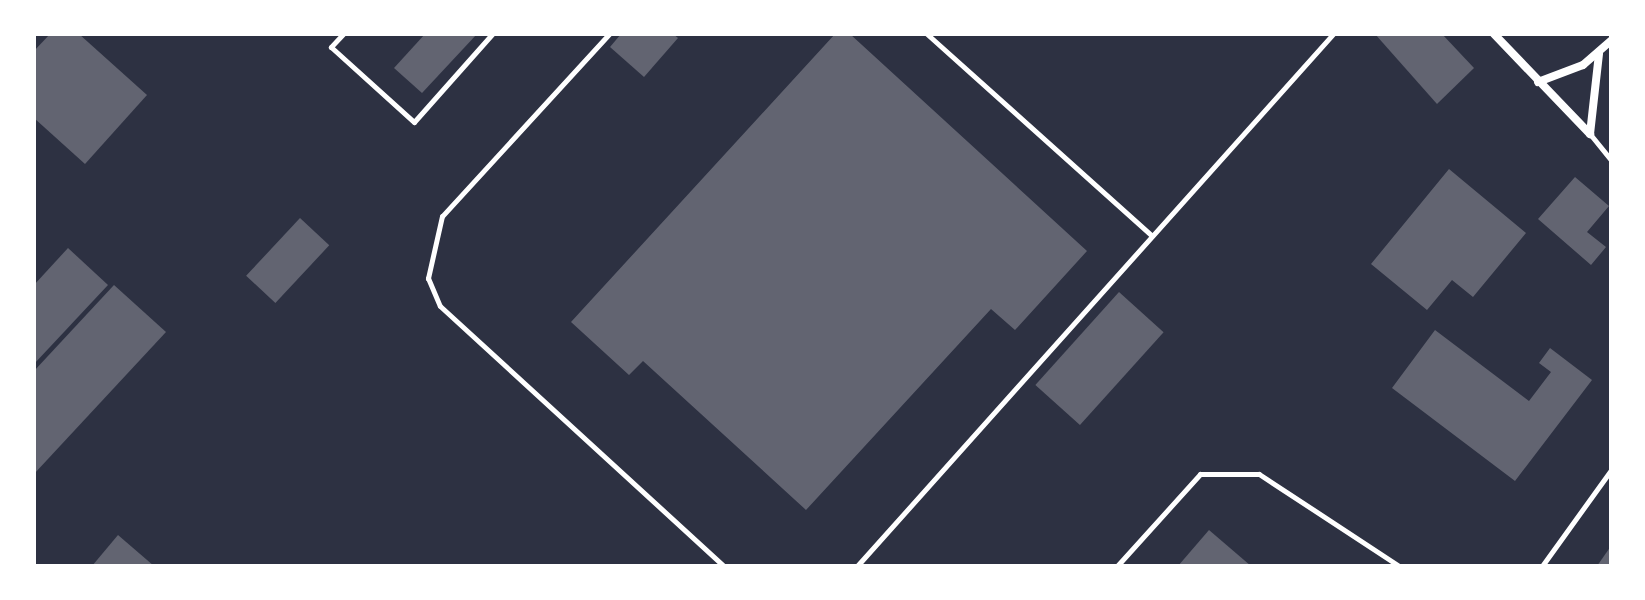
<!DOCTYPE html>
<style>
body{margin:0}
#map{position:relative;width:1645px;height:600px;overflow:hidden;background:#2d3142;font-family:"Libre Baskerville",serif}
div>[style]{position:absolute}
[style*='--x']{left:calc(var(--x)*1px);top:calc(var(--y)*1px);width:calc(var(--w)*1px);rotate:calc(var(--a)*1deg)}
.building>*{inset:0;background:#626471;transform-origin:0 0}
.service>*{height:5px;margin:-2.5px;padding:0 2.5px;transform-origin:2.5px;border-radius:2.5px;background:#fff}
.minor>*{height:8px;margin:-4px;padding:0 4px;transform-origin:4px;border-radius:4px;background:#fff}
span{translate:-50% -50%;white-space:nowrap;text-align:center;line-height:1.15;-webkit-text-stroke:8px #fff;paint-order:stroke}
.frame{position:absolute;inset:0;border:36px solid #fff;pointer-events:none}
</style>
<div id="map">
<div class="building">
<div style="clip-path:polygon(50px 34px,79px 34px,147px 95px,85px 164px,34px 118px,34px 51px)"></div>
<div style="clip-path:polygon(425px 34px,477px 34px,422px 93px,394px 68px)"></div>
<div style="clip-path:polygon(621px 34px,673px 34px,678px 38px,644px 77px,610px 47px)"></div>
<div style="clip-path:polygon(835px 34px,850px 34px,1087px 251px,1015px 330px,991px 309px,806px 510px,643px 361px,629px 375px,571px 322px)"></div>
<div style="clip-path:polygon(1375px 34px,1442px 34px,1474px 68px,1437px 104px)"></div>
<div style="clip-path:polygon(1449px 169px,1526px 233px,1473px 297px,1452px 280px,1427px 310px,1371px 264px)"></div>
<div style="clip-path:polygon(1575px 177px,1609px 206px,1587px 232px,1606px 247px,1591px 265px,1538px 219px)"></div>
<div style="left:300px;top:218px;width:40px;height:79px;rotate:43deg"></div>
<div style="clip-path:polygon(68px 248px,108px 285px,34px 364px,34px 285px)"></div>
<div style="clip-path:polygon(114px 285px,166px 332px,34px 474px,34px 371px)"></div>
<div style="left:1119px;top:292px;width:60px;height:125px;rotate:42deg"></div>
<div style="clip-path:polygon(1435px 330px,1529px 401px,1551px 372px,1539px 363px,1550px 348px,1592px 380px,1515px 481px,1392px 388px)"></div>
<div style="clip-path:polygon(1209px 530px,1251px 566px,1178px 566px)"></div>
<div style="clip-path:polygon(118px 535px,154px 566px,92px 566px)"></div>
<div style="clip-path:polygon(1611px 546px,1611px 566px,1597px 566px)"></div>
</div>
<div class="service">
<div style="--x:343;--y:34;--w:18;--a:133"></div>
<div style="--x:331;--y:47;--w:112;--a:42.1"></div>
<div style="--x:414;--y:122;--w:118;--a:-48.4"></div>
<div style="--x:609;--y:34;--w:247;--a:132.5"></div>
<div style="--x:442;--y:216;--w:64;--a:102.7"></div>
<div style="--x:428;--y:278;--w:30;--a:67"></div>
<div style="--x:440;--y:306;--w:385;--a:42.5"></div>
<div style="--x:927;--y:34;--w:302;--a:41.9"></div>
<div style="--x:1590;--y:134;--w:33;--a:51"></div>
<div style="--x:857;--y:566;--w:714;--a:-48.18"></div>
<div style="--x:1117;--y:566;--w:124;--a:-47.9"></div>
<div style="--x:1200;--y:474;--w:59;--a:0"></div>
<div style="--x:1259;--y:474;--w:168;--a:33.3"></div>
<div style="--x:1542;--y:566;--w:118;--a:-54.3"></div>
</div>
<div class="minor">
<div style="--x:1494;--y:34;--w:139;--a:46.2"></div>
<div style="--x:1538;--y:82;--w:48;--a:-20.7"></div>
<div style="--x:1583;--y:65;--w:37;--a:-41"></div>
<div style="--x:1590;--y:134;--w:81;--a:-83.6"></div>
</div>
<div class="frame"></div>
</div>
